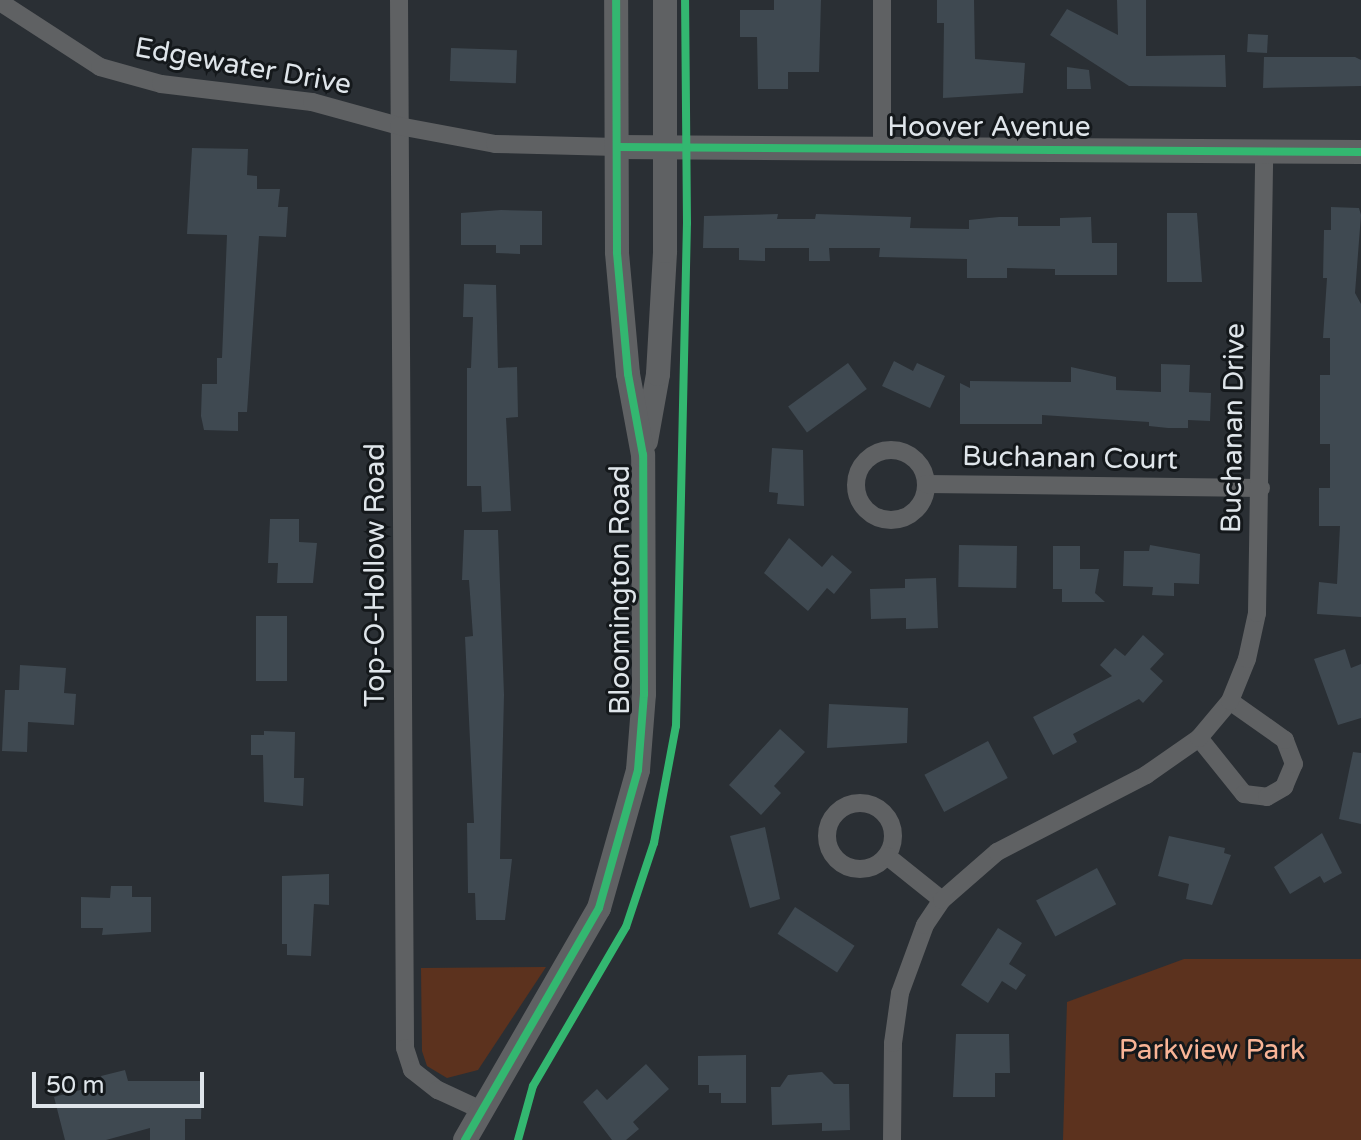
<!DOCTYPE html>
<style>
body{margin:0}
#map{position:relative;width:1361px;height:1140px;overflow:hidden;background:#2a2f34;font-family:"Varela Round",sans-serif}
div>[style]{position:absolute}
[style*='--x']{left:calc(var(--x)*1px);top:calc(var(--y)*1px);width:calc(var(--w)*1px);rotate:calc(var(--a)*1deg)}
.green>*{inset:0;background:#5c321e}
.building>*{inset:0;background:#3f4951;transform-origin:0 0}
.minor>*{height:18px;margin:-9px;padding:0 9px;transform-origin:9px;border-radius:9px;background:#5f6163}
.minor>.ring{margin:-9px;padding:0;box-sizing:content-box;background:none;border:18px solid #5f6163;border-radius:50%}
.tertiary>*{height:24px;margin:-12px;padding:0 12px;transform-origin:12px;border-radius:12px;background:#5f6163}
.cycleway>*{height:8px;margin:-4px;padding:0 4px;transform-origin:4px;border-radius:4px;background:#33b770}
span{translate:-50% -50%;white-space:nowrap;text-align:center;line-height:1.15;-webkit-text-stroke:6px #14181b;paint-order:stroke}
.street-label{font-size:28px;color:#dfe5ea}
.park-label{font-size:28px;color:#f8b496}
.scale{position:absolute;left:32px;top:1072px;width:172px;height:36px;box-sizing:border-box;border:4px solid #dfe5ea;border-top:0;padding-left:10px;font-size:24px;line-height:28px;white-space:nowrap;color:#dfe5ea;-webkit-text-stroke:6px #14181b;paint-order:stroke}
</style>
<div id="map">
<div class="green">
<div style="clip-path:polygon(1184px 959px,1361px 959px,1361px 1140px,1063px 1140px,1067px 1002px)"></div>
<div style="clip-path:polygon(546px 967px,478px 1070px,447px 1078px,427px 1066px,422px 1051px,421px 968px)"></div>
</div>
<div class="building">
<div style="clip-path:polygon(774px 0,821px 0,819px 72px,788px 72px,788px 89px,758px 89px,757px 37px,740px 37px,740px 10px,774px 10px)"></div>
<div style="clip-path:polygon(937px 0,974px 0,975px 59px,1025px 63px,1023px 93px,943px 98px,944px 23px,937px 23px)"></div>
<div style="clip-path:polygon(1117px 0,1146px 0,1146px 56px,1225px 55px,1226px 87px,1129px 86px,1050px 35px,1067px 9px,1118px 35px)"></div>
<div style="left:1248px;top:34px;width:20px;height:18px;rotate:3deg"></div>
<div style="left:451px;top:48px;width:66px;height:33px;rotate:2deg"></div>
<div style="clip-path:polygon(1264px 57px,1355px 57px,1361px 60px,1361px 86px,1263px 88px)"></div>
<div style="clip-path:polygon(1067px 67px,1089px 70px,1091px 89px,1067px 89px)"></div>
<div style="clip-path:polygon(192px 148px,248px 149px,247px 175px,257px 176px,257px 189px,280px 189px,278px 207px,288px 207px,286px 237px,259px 236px,247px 412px,238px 412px,238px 431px,204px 430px,201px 416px,202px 384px,217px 384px,217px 358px,222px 358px,227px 235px,187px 234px)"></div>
<div style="clip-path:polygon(1331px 207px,1359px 208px,1361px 215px,1355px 293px,1361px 304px,1361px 617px,1317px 614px,1319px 582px,1337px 584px,1340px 526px,1319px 526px,1319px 488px,1330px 488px,1330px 444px,1320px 444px,1320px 375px,1330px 375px,1330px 338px,1323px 338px,1327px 278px,1323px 278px,1324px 230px,1331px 230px)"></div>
<div style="clip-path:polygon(501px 210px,542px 211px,542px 245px,520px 245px,520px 254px,496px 253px,496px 245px,461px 245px,461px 213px)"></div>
<div style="clip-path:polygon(1167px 213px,1197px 213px,1202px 282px,1167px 282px)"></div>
<div style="clip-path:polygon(778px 214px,777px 219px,815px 219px,816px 214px,911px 217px,910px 228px,969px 229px,969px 220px,999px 217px,1018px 217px,1018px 226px,1060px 226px,1060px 218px,1091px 217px,1092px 243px,1117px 243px,1117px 275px,1055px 275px,1055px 269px,1007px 268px,1007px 278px,967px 278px,967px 259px,879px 257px,880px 248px,829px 248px,830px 261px,809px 261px,809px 248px,765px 248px,765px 261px,739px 260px,739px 248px,703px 248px,704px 216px)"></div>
<div style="clip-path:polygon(464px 284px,496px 285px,498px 368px,517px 367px,518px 417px,506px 418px,511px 511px,482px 512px,481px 486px,467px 486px,467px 368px,471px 368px,473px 317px,463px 317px)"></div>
<div style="clip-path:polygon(894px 361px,913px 371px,917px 363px,945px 376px,930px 408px,882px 386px)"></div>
<div style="left:848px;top:363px;width:32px;height:74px;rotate:54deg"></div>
<div style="clip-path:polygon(1161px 364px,1190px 365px,1189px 392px,1211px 393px,1210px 421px,1188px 420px,1188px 428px,1168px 428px,1149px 426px,1149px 422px,1042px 415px,1042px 424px,960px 424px,960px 383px,970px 388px,970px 381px,1071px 382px,1071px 367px,1116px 377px,1116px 390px,1161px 392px)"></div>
<div style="clip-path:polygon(772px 448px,803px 450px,804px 506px,777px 504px,778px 493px,769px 492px)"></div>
<div style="clip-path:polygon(270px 519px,299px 519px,299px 542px,317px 543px,313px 583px,277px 583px,278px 563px,268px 563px)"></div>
<div style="clip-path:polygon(464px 530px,498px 530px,504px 695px,500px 859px,512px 859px,505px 920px,476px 920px,475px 893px,468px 893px,467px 823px,474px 823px,465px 637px,473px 636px,469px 580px,462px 580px)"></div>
<div style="clip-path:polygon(789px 538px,822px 567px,832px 555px,852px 572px,834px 594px,827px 588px,808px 611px,764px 573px)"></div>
<div style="left:959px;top:545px;width:58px;height:42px;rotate:1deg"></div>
<div style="clip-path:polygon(1150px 545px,1200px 554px,1199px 584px,1174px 583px,1174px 596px,1152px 595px,1153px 587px,1123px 586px,1124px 551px,1149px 551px)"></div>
<div style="clip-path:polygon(1053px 546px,1080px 546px,1080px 569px,1099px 569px,1095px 593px,1105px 602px,1062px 602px,1062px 589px,1053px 589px)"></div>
<div style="clip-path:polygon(936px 578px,938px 628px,906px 629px,906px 618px,871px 619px,870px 589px,905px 588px,905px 579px)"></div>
<div style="left:256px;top:616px;width:31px;height:65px"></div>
<div style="clip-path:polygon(1143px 635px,1164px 654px,1150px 669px,1163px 681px,1143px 703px,1139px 699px,1073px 734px,1077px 742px,1053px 755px,1033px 717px,1112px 676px,1100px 665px,1115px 648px,1125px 656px)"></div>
<div style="clip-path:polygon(1345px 649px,1351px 668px,1361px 664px,1361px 718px,1338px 725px,1314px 659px)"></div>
<div style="clip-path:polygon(20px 665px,66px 668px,64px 693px,76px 694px,74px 725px,28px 722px,27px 752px,2px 751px,5px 690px,19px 690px)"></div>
<div style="clip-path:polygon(829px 704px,908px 708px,907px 743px,827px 748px)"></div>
<div style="clip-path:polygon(780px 729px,805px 752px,774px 786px,781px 793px,761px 815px,729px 785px)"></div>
<div style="clip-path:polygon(264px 731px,295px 732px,294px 778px,304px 778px,303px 806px,264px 802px,263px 755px,251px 755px,251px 735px,264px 735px)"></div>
<div style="left:988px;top:741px;width:42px;height:72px;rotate:62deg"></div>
<div style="clip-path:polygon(1353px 752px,1361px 753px,1361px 824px,1339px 819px)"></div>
<div style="clip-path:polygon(765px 827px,780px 899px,750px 908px,730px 836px)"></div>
<div style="clip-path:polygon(1322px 833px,1342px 873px,1324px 883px,1320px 876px,1290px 894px,1274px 867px)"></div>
<div style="clip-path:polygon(1169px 836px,1225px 848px,1224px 853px,1231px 855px,1212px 905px,1186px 899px,1189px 884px,1158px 876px)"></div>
<div style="left:1097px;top:868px;width:41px;height:69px;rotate:62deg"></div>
<div style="clip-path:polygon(329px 874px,329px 905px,314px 904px,311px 956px,287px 955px,287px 944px,282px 944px,282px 876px)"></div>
<div style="clip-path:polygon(111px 886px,132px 886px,132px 897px,151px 897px,151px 932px,102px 935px,103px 928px,81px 928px,81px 897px,110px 898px)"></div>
<div style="left:795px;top:907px;width:71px;height:32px;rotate:33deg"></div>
<div style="clip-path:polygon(998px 928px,1022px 943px,1009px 964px,1026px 975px,1016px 990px,1002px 981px,988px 1003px,961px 985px)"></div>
<div style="clip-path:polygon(956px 1034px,1009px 1034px,1010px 1073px,995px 1073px,995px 1097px,953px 1097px)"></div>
<div style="clip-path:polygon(746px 1055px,746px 1103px,721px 1103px,721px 1093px,709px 1093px,709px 1085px,698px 1085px,698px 1056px)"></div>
<div style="clip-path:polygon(646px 1064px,669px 1089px,633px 1122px,639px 1129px,626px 1140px,612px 1140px,583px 1102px,597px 1089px,607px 1100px)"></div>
<div style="clip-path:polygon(125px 1070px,128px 1081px,202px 1081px,201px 1119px,185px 1119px,185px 1140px,150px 1140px,150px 1128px,106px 1140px,65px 1140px,54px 1097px,103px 1084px,101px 1076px)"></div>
<div style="clip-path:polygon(822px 1072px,834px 1084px,849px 1084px,850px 1130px,822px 1131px,822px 1123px,772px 1125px,771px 1087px,780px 1087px,788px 1075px)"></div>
</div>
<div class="minor">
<div style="--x:399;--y:0;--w:1048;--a:89.67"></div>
<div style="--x:405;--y:1048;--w:23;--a:72"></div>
<div style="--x:412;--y:1070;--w:33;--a:38"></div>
<div style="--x:438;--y:1090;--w:45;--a:24.9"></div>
<div style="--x:882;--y:0;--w:148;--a:90"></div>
<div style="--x:0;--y:2;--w:119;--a:33"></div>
<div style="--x:100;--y:67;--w:63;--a:15.6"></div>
<div style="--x:161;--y:84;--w:152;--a:6.8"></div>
<div style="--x:312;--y:102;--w:90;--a:15.4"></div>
<div style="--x:399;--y:126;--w:98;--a:10.6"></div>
<div style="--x:495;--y:144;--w:122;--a:1.4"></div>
<div class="ring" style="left:856px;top:450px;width:52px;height:52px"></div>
<div style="--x:926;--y:484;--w:335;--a:0.7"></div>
<div style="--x:1199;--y:738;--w:72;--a:51.2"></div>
<div style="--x:1244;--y:794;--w:23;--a:7"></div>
<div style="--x:1267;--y:797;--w:20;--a:-30"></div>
<div style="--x:1284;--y:787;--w:25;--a:-67"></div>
<div style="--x:1294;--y:764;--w:26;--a:-111"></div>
<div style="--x:1285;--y:740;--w:67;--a:-144.7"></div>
<div class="ring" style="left:827px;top:803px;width:48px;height:48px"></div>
<div style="--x:887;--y:856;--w:70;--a:38.7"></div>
<div style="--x:892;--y:1140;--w:97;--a:-89.4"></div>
<div style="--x:893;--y:1043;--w:50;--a:-82"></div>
<div style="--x:900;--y:993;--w:72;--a:-69.8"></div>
<div style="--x:925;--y:925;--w:30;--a:-56"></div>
<div style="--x:942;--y:900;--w:73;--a:-41.1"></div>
<div style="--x:997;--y:852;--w:168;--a:-27.3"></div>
<div style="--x:1146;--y:775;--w:65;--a:-34.9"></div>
<div style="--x:1199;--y:738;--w:48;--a:-50"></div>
<div style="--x:1230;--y:701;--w:45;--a:-68"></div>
<div style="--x:1247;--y:659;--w:47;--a:-77.7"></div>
<div style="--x:1257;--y:613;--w:462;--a:-89.1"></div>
</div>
<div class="tertiary">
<div style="--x:617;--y:147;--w:744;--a:0.39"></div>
<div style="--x:646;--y:441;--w:68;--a:-79.8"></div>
<div style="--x:658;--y:374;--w:123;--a:-86.7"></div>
<div style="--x:665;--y:251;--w:251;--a:-90"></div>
<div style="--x:465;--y:1140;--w:268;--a:-60"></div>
<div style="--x:599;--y:908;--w:143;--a:-74.2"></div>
<div style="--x:638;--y:770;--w:76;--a:-85.5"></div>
<div style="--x:644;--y:694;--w:239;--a:-90.2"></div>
<div style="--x:643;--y:455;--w:82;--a:-100.5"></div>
<div style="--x:628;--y:374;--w:122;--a:-95.2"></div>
<div style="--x:617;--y:252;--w:252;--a:-90.2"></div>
</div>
<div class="cycleway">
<div style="--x:617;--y:147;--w:744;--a:0.39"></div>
<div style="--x:465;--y:1140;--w:268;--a:-60"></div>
<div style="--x:599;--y:908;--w:143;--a:-74.2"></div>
<div style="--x:638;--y:770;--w:76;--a:-85.5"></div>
<div style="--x:644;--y:694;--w:239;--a:-90.2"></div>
<div style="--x:643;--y:455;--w:82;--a:-100.5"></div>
<div style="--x:628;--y:374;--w:122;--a:-95.2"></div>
<div style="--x:617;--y:252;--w:252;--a:-90.2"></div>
<div style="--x:518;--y:1140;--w:56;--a:-74.5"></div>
<div style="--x:533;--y:1086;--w:184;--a:-59.7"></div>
<div style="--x:626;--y:927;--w:89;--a:-71.6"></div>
<div style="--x:654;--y:843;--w:119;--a:-79.4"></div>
<div style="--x:676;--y:726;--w:503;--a:-88.75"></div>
<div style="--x:687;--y:223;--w:223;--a:-90.5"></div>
</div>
<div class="street-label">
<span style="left:243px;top:66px;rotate:10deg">Edgewater Drive</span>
<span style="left:989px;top:127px">Hoover Avenue</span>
<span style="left:1233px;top:428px;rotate:-89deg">Buchanan Drive</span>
<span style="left:1070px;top:458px;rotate:1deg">Buchanan Court</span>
<span style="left:375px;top:575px;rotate:-90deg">Top-O-Hollow Road</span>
<span style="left:620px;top:590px;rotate:-90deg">Bloomington Road</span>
</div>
<div class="park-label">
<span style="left:1212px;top:1050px">Parkview Park</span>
</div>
<div class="scale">50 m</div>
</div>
